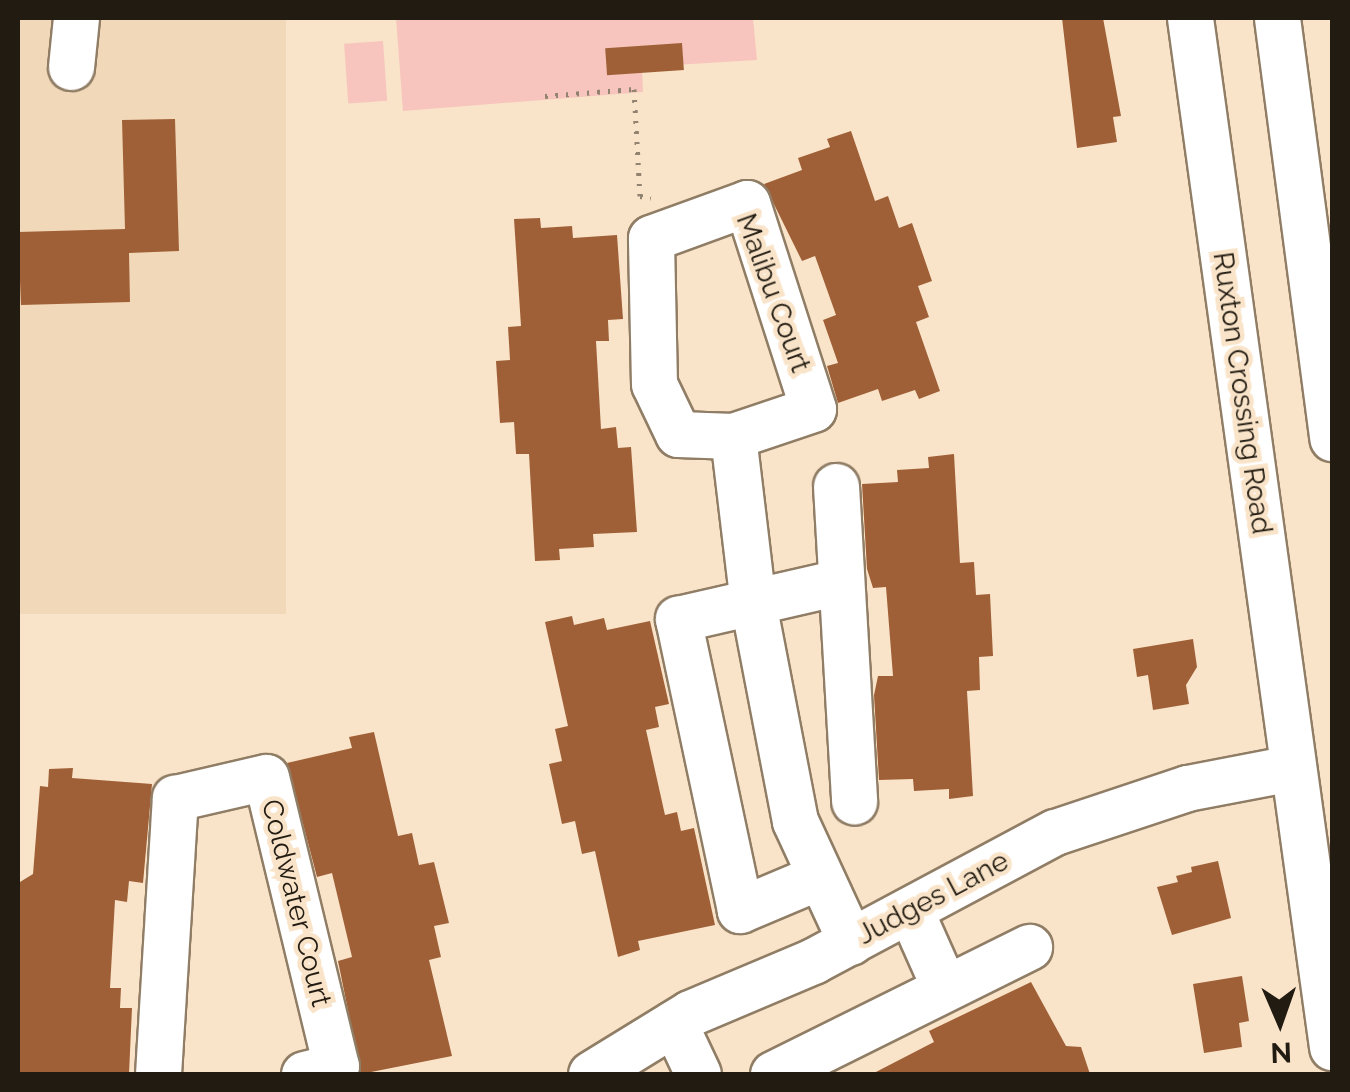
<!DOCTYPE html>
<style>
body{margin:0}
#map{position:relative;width:1350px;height:1092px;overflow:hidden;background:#f9e4c9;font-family:Raleway,sans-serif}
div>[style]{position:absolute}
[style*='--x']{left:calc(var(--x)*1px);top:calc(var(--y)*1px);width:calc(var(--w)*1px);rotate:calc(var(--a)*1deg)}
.built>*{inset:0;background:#f1d8b8;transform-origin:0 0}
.green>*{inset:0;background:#f7c5bd;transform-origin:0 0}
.building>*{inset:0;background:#a06037;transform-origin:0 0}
.path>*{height:5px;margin-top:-2.5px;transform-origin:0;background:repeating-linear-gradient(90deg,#918370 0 2.5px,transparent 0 10.5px)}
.roads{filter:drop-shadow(2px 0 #907d65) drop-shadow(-2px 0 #907d65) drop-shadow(0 2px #907d65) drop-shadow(0 -2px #907d65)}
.minor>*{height:45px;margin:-22.5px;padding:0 22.5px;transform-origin:22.5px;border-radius:22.5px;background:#fff}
span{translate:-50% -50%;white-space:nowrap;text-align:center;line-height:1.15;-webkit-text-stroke:9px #f9e4c9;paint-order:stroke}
.street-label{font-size:28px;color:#221b11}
.frame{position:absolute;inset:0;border:20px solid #221b11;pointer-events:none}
.north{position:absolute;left:1230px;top:972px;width:100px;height:100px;-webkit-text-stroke:8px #f9e4c9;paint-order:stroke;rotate:178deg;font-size:28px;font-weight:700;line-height:40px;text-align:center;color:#221b11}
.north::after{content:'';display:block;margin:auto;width:35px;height:45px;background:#221b11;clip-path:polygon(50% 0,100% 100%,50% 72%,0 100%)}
</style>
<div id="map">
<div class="built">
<div style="left:18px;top:18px;width:268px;height:596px"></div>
</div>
<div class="green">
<div style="clip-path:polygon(396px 18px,753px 18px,757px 60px,642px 67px,643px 92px,403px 111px)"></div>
<div style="left:383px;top:41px;width:60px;height:39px;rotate:86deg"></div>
</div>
<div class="building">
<div style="clip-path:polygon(1062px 18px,1103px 18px,1121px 116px,1113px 117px,1117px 142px,1077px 148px)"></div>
<div style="left:682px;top:43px;width:27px;height:77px;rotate:86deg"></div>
<div style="clip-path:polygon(175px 119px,179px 251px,129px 253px,130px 302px,21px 305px,18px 232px,125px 229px,122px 120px)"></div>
<div style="clip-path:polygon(851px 131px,875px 201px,888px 196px,899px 228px,912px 223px,932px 281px,918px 286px,929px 317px,916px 322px,940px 391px,919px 399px,915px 390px,882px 401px,878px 389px,838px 403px,827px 366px,838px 363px,823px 320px,836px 315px,815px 256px,802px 261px,764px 184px,802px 170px,798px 158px,830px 147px,827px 139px)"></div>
<div style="clip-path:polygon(540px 218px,541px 228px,572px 226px,573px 238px,617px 235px,623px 319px,608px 320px,609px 341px,596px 341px,601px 429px,616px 427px,618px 448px,631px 447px,637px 532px,593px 534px,594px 547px,559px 549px,560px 560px,535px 561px,529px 454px,516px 454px,514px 422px,500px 423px,496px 361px,510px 360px,508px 327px,521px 326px,514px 219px)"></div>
<div style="clip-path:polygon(954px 454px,960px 563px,974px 562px,976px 595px,990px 594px,993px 656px,979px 657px,980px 690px,967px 691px,973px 796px,949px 799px,949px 789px,914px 791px,913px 779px,879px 780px,874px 695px,878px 676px,893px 676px,886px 587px,873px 588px,867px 569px,862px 484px,898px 482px,897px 470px,929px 468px,928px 457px)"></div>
<div style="clip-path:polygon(572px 616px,574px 625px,604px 618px,607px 630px,650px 621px,669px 704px,655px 707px,659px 727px,646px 730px,665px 815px,677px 812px,681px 831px,694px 828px,715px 925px,638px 941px,640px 950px,618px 957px,595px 851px,582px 854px,575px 821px,562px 824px,549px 764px,562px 761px,555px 729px,568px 726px,545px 622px)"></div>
<div style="clip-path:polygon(1193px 639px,1197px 667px,1186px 685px,1189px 704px,1153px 710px,1148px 675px,1137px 677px,1133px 649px)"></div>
<div style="clip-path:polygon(374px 732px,398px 836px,412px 833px,419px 865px,434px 862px,449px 923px,434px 926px,441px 957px,429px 960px,452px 1056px,361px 1074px,338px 961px,352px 957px,332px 873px,317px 877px,287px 763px,352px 748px,349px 737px)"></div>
<div style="clip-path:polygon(73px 768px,72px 778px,152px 784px,143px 883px,129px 881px,127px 902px,115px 900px,110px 988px,121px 988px,120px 1008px,132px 1008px,129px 1074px,20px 1074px,20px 882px,33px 874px,40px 786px,48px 787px,49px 769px)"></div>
<div style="clip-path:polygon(1218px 861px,1231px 918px,1172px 935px,1157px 887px,1178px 882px,1176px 876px,1192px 872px,1191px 867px)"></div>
<div style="clip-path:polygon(1242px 976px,1249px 1021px,1239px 1023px,1242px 1047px,1204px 1053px,1193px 984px)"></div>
<div style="clip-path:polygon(1031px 982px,1066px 1046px,1081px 1047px,1090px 1074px,872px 1074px,934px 1042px,929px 1031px)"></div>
</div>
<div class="path">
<div style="--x:545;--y:96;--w:89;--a:-4.5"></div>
<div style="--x:634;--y:89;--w:107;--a:86.8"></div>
<div style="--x:640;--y:196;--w:11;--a:10"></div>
</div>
<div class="roads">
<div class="minor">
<div style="--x:1190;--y:18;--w:1039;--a:82.14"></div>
<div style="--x:1277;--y:18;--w:424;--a:82.5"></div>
<div style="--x:71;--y:67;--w:49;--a:-84.2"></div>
<div style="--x:747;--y:203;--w:216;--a:72.2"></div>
<div style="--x:813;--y:409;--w:84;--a:161.4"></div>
<div style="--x:733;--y:436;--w:55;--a:-177.9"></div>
<div style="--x:678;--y:434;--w:55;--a:-115.6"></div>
<div style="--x:654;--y:384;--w:146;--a:-91.2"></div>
<div style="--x:651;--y:238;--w:102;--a:-20"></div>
<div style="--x:733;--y:436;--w:168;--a:83.2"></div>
<div style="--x:753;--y:603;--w:222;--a:79.1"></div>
<div style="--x:795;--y:821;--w:133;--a:65.2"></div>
<div style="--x:836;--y:486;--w:316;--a:86.7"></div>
<div style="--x:818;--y:877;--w:85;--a:157.1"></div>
<div style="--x:740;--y:910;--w:298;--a:-102"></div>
<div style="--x:678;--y:619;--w:166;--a:-12.9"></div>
<div style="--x:910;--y:910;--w:81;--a:66"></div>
<div style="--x:674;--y:1023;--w:56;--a:64.8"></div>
<div style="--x:158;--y:1074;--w:277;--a:-86.5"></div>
<div style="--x:175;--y:798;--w:93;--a:-13"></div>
<div style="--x:266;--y:777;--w:297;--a:76.4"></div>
<div style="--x:336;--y:1066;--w:33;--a:166"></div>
<div style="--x:591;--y:1074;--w:116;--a:-31.6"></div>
<div style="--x:690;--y:1013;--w:134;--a:-22.9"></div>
<div style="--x:813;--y:961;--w:274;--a:-28.1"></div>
<div style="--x:1055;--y:832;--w:139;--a:-18.4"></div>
<div style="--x:1187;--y:788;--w:107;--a:-10.8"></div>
<div style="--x:773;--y:1074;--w:286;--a:-26.4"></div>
</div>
</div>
<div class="street-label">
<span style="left:773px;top:293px;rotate:70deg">Malibu Court</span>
<span style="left:1242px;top:393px;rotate:82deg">Ruxton Crossing Road</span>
<span style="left:933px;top:898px;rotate:-28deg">Judges Lane</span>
<span style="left:296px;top:903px;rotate:76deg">Coldwater Court</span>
</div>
<div class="frame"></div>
<div class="north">N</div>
</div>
